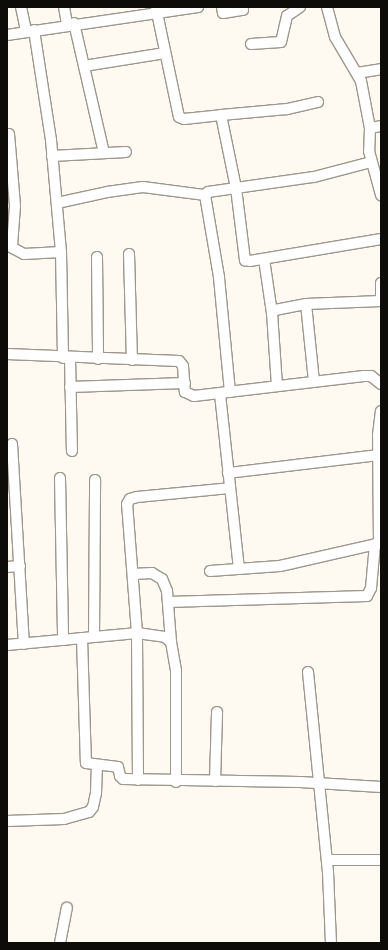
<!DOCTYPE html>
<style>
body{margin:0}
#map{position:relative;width:388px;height:950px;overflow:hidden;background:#fffaf1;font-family:"Titillium Web",sans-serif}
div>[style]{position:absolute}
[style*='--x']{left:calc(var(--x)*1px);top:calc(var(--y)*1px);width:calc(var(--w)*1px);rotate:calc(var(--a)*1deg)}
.roads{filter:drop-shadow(1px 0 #9d978c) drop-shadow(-1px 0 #9d978c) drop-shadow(0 1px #9d978c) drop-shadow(0 -1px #9d978c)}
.minor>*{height:10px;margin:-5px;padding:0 5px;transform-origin:5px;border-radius:5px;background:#fff}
span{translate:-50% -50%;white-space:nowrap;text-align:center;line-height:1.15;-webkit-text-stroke:3px #fff;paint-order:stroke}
.frame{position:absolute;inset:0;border:8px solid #0e0c08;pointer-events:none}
</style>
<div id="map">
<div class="roads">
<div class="minor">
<div style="--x:21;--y:7;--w:25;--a:78"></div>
<div style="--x:64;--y:7;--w:17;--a:80"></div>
<div style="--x:222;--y:7;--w:6;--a:81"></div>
<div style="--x:223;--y:13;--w:20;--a:-9"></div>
<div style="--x:243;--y:10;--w:3;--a:-90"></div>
<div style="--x:327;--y:7;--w:31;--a:75"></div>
<div style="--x:335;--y:37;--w:51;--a:59.4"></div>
<div style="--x:361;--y:81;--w:48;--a:79.2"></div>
<div style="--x:370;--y:128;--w:23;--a:92"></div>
<div style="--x:369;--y:151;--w:46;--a:74.7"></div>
<div style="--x:156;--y:8;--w:111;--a:78.1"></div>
<div style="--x:179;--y:117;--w:5;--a:22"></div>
<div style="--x:184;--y:119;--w:37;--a:-6"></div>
<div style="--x:74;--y:23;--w:133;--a:77"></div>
<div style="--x:34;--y:30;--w:111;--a:81.2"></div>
<div style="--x:51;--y:140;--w:112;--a:84.9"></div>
<div style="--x:61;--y:252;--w:106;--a:88.9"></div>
<div style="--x:7;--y:35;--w:193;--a:-8.3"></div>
<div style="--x:251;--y:44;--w:30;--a:-4"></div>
<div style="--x:281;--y:42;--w:27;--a:-77"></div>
<div style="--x:287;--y:16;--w:16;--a:-35"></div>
<div style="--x:84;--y:66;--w:82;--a:-9.1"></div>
<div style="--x:357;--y:73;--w:24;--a:-9"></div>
<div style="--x:318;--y:102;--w:32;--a:167"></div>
<div style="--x:287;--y:109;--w:66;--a:174.8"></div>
<div style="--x:221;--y:115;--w:75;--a:78.4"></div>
<div style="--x:236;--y:188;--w:73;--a:82.9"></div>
<div style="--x:245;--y:260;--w:5;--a:11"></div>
<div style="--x:250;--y:261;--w:133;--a:-9.5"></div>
<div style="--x:370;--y:128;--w:11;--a:-10"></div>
<div style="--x:9;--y:134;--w:72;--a:85.2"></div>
<div style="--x:15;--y:206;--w:40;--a:94.3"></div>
<div style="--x:52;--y:156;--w:74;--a:-3.1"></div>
<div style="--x:57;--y:203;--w:51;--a:-12.4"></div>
<div style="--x:107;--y:192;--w:36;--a:-8"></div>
<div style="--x:143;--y:187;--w:63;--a:7.4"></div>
<div style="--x:7;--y:245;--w:19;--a:28"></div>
<div style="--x:24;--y:254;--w:37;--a:-3"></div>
<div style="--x:129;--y:254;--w:106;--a:88.4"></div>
<div style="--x:97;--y:257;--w:102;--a:89.4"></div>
<div style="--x:264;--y:259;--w:55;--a:81.6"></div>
<div style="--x:381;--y:301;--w:18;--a:-90"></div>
<div style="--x:306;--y:304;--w:75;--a:-2.3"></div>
<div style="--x:7;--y:354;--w:172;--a:2.3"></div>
<div style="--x:179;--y:361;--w:6;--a:51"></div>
<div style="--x:183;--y:366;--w:26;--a:86"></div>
<div style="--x:185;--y:392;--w:10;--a:24"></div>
<div style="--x:194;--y:396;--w:171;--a:-6.7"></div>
<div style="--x:364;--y:376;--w:7;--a:0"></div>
<div style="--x:371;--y:376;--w:13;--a:39"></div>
<div style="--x:70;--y:358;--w:93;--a:88.8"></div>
<div style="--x:277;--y:386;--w:73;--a:-93.9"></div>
<div style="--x:272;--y:313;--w:4;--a:-45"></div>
<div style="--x:275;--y:310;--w:32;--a:-11"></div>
<div style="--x:306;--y:304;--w:77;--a:84.1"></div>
<div style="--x:70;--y:387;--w:115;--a:-2"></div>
<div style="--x:230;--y:392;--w:116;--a:-95.5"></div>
<div style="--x:219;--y:277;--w:83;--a:-99.7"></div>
<div style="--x:205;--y:195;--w:4;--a:-45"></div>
<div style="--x:208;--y:192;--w:107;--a:-8.1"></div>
<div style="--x:314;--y:177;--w:59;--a:-14.7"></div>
<div style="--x:220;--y:394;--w:176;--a:83.8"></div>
<div style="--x:12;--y:444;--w:200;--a:86.6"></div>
<div style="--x:228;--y:473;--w:151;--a:-6.8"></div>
<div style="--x:60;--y:478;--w:162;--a:88.9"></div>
<div style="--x:379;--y:543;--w:108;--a:-90.5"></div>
<div style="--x:378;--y:435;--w:24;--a:-83"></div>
<div style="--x:7;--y:567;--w:13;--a:-4"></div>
<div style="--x:210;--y:571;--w:70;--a:-4.1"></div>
<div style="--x:280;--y:566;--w:104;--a:-12.8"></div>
<div style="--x:133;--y:574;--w:19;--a:-3"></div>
<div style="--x:152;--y:573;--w:12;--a:31"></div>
<div style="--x:162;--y:579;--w:13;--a:67"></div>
<div style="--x:167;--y:591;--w:51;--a:85.5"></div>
<div style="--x:168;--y:602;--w:199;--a:-1.7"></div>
<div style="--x:367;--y:596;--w:9;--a:-63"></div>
<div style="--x:371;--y:588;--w:44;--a:-84.8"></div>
<div style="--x:94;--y:637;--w:157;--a:-89.6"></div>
<div style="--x:82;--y:638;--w:125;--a:88.2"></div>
<div style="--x:86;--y:763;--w:32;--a:7"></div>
<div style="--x:118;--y:767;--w:9;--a:77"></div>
<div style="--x:120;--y:776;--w:4;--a:45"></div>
<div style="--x:123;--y:779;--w:177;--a:1"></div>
<div style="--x:300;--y:782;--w:81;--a:3.5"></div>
<div style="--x:7;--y:645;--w:131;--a:-5.3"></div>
<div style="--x:137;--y:633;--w:28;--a:8"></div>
<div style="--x:165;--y:637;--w:8;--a:40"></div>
<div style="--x:171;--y:642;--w:29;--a:80"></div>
<div style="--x:176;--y:671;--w:111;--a:90"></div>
<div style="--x:308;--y:672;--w:201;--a:84.3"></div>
<div style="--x:328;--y:872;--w:71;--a:87.6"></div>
<div style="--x:138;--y:780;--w:147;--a:-90.4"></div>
<div style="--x:137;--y:633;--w:129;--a:-94.4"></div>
<div style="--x:127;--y:504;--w:6;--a:-59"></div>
<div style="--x:130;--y:499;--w:7;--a:-16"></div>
<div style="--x:137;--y:497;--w:93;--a:-5.5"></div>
<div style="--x:215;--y:781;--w:69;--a:-88.3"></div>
<div style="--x:7;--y:821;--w:57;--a:-2"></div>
<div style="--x:64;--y:819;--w:26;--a:-16"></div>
<div style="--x:89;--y:812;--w:6;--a:-51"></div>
<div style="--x:93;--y:807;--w:14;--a:-78"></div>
<div style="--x:96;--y:793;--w:28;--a:-88"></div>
<div style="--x:327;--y:860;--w:54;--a:0"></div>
<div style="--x:60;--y:943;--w:36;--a:-79"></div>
</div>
</div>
<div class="frame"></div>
</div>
